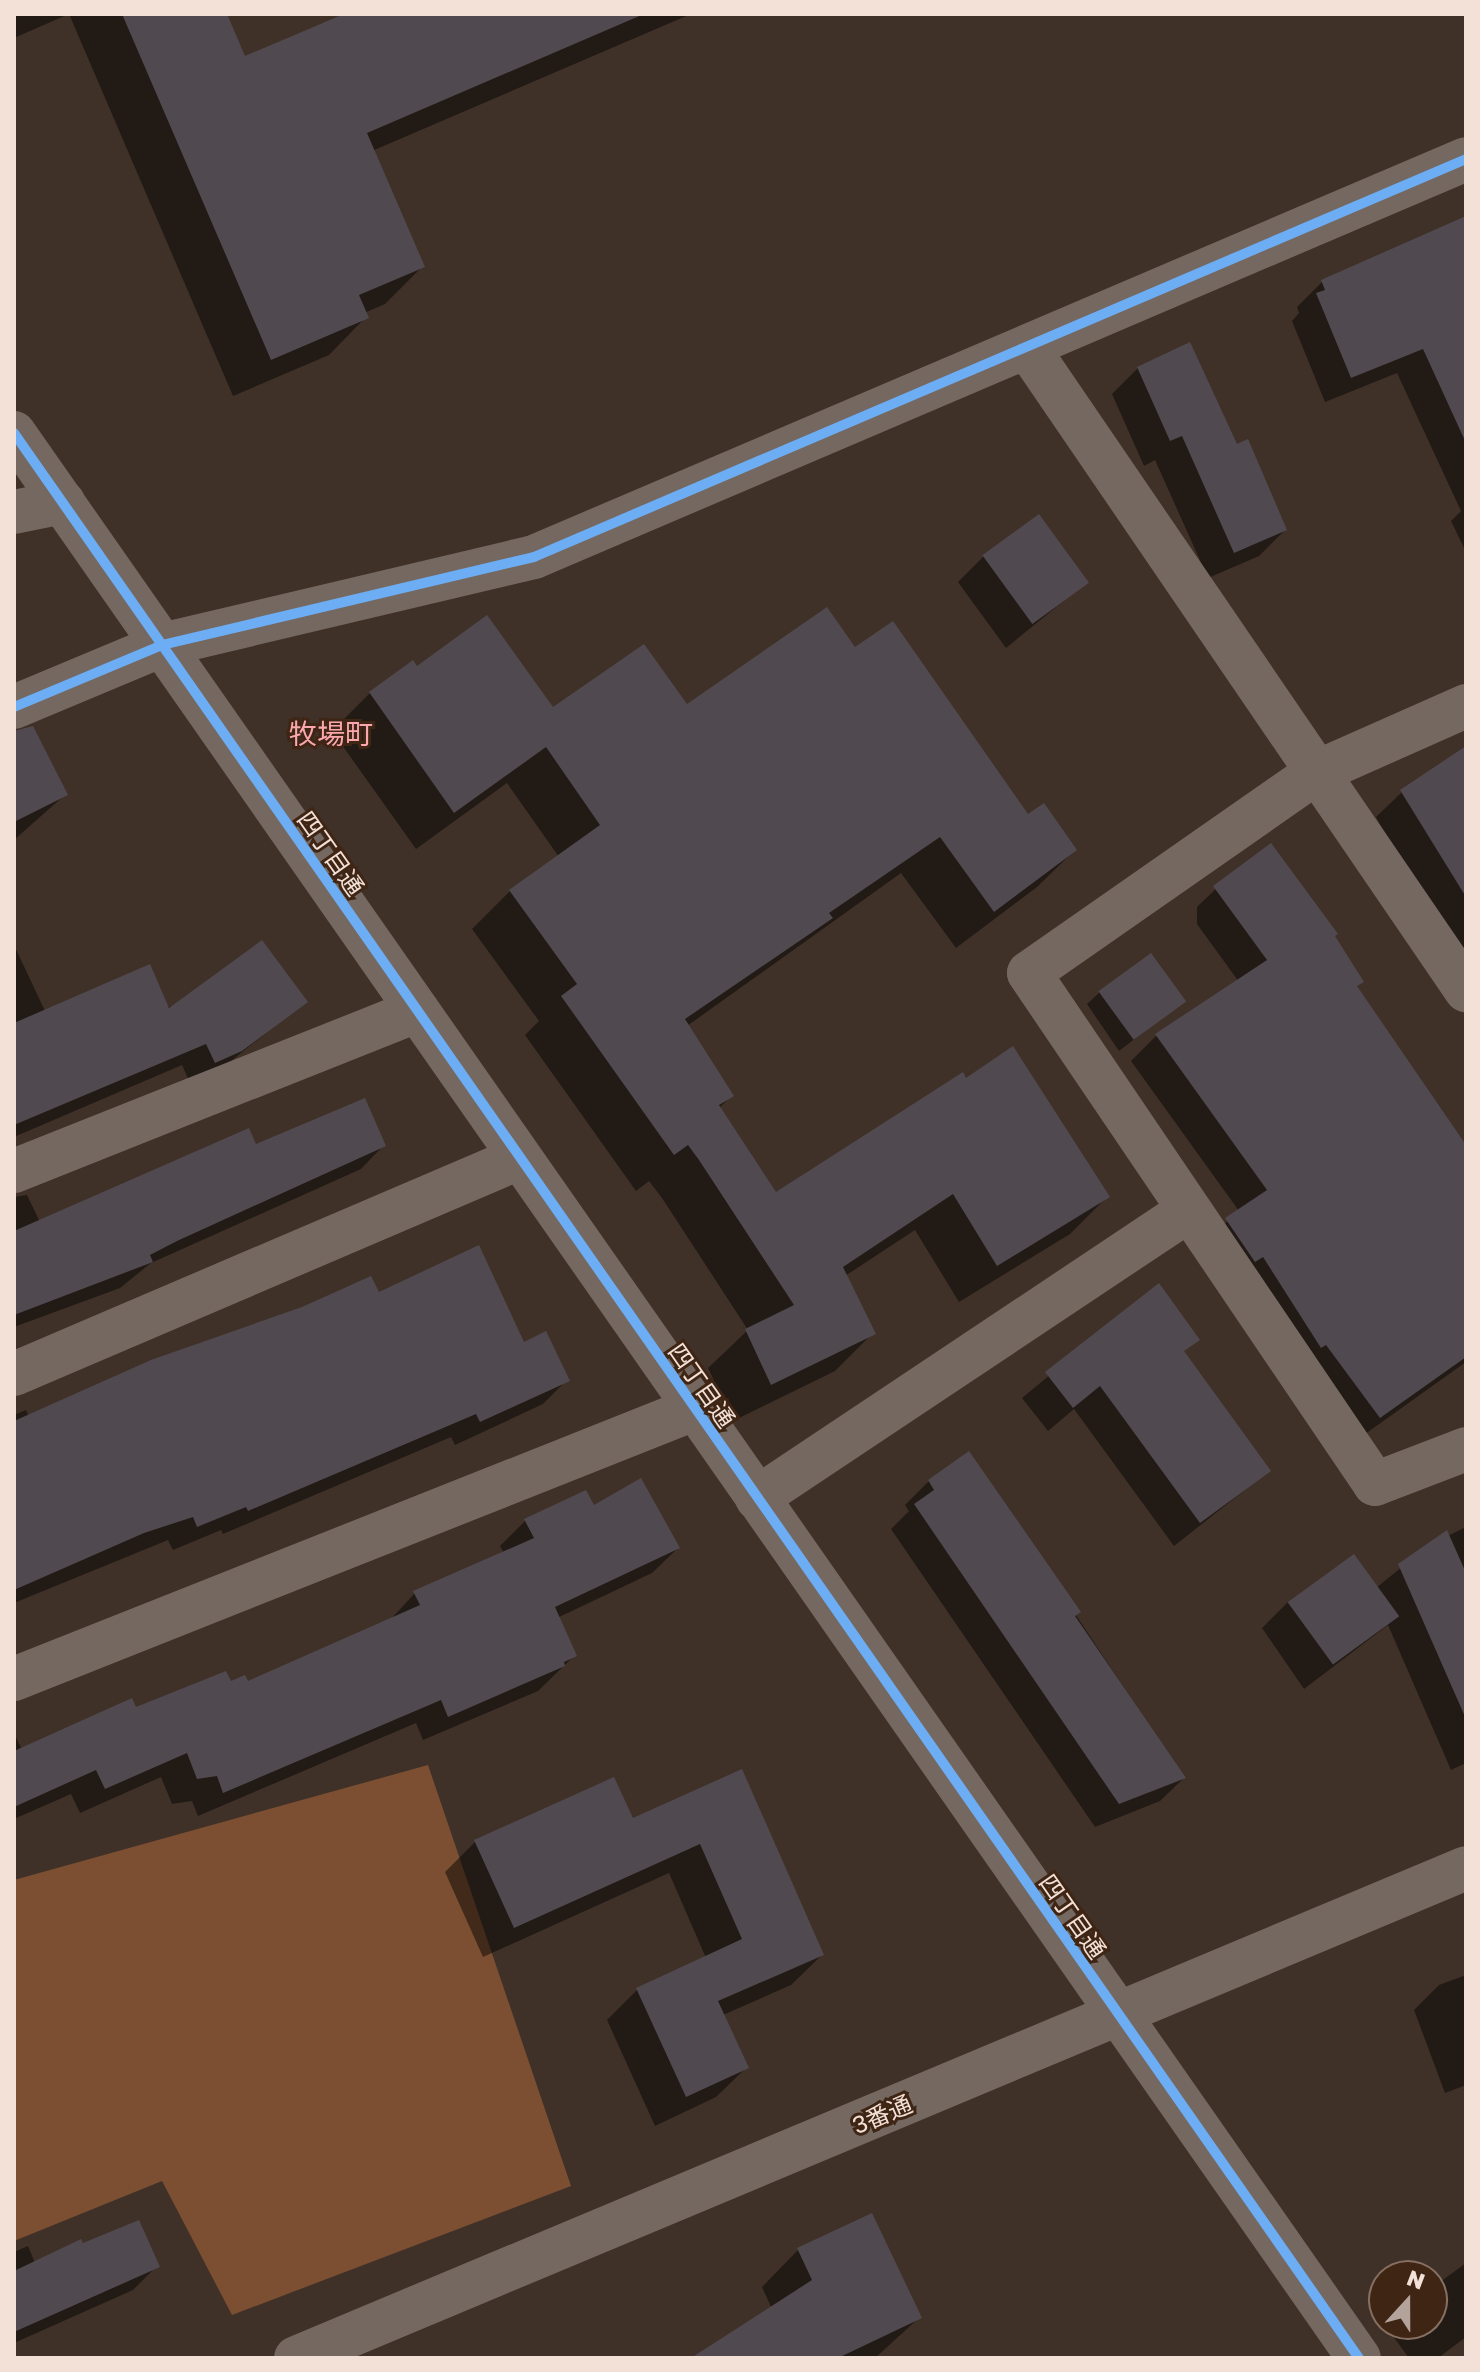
<!DOCTYPE html>
<meta charset="utf-8">
<style>
body{margin:0}
#map{position:relative;width:1480px;height:2372px;overflow:hidden;background:#403128;font-family:"Golos Text","Noto Sans JP",sans-serif}
div>[style]{position:absolute}
[style*='--x']{left:calc(var(--x)*1px);top:calc(var(--y)*1px);width:calc(var(--w)*1px);rotate:calc(var(--a)*1deg)}
.forest>*{inset:0;background:#7c4f32}
.shadow>*{inset:0;background:#0007}
.building>*{inset:0;background:#504a50;transform-origin:0 0}
.minor>*{height:44px;margin:-22px;padding:0 22px;transform-origin:22px;border-radius:22px;background:#746861}
.cycleway>*{height:10px;margin:-5px;padding:0 5px;transform-origin:5px;border-radius:5px;background:#6dadf4}
span{translate:-50% -50%;white-space:nowrap;text-align:center;line-height:1.15;-webkit-text-stroke:6px #3f2514;paint-order:stroke}
.street-label{font-size:24px;color:#f3e1d7}
.quarter-label{font-size:28px;color:#fba7b0}
.frame{position:absolute;inset:0;border:16px solid #f3e1d7;pointer-events:none}
.north{position:absolute;left:1368px;top:2260px;width:80px;height:80px;box-sizing:border-box;background:#3f2514;border:2px solid #877062;border-radius:50%;rotate:21deg;font-size:22px;font-weight:700;line-height:32px;text-align:center;color:#f3e1d7}
.north::after{content:'';display:block;margin:auto;width:28px;height:36px;background:#b4a39a;clip-path:polygon(50% 0,100% 100%,50% 72%,0 100%)}
</style>
<div id="map">
<div class="forest">
<div style="clip-path:polygon(428px 1765px,571px 2186px,232px 2315px,162px 2181px,14px 2241px,14px 1880px)"></div>
</div>
<div class="shadow">
<div style="clip-path:polygon(14px 14px,225px 14px,244px 59px,349px 14px,691px 14px,372px 151px,422px 267px,385px 304px,364px 313px,366px 317px,329px 355px,233px 396px,69px 14px,14px 38px)"></div>
<div style="clip-path:polygon(1466px 218px,1466px 552px,1451px 521px,1461px 511px,1397px 373px,1325px 402px,1292px 321px,1299px 313px,1297px 307px,1322px 282px)"></div>
<div style="clip-path:polygon(1138px 368px,1236px 446px,1285px 530px,1259px 556px,1208px 578px,1155px 460px,1144px 466px,1112px 394px)"></div>
<div style="clip-path:polygon(984px 556px,1087px 582px,1006px 648px,958px 582px)"></div>
<div style="clip-path:polygon(854px 650px,1027px 817px,1075px 850px,1037px 887px,956px 948px,901px 873px,687px 1026px,731px 1096px,719px 1108px,775px 1195px,962px 1075px,1107px 1197px,1070px 1234px,959px 1302px,915px 1230px,845px 1276px,873px 1333px,835px 1371px,733px 1421px,708px 1368px,748px 1330px,662px 1198px,649px 1181px,636px 1191px,525px 1035px,539px 1021px,472px 929px,510px 891px,559px 857px,507px 783px,416px 849px,332px 731px,370px 693px,417px 669px,552px 709px,686px 707px)"></div>
<div style="clip-path:polygon(1466px 749px,1466px 953px,1412px 880px,1376px 817px,1402px 792px)"></div>
<div style="clip-path:polygon(14px 767px,66px 794px,14px 840px)"></div>
<div style="clip-path:polygon(1223px 882px,1333px 937px,1356px 987px,1466px 1146px,1466px 1362px,1354px 1442px,1201px 1245px,1239px 1211px,1131px 1061px,1156px 1036px,1239px 982px,1197px 924px,1197px 907px)"></div>
<div style="clip-path:polygon(14px 945px,45px 1011px,305px 1002px,216px 1073px,191px 1085px,182px 1065px,14px 1137px)"></div>
<div style="clip-path:polygon(1100px 992px,1183px 1002px,1119px 1051px,1087px 1004px)"></div>
<div style="clip-path:polygon(384px 1145px,361px 1169px,151px 1263px,120px 1288px,14px 1327px,14px 1197px,27px 1195px,40px 1222px,255px 1147px)"></div>
<div style="clip-path:polygon(1159px 1285px,1182px 1352px,1269px 1471px,1174px 1546px,1074px 1409px,1048px 1431px,1022px 1398px)"></div>
<div style="clip-path:polygon(378px 1294px,523px 1344px,567px 1380px,543px 1404px,455px 1445px,451px 1437px,223px 1534px,221px 1530px,173px 1550px,168px 1540px,14px 1603px,14px 1415px,26px 1410px,29px 1417px)"></div>
<div style="clip-path:polygon(969px 1454px,1184px 1778px,1160px 1801px,1095px 1827px,891px 1529px,909px 1511px,905px 1505px,929px 1481px)"></div>
<div style="clip-path:polygon(593px 1508px,678px 1548px,652px 1573px,557px 1618px,575px 1655px,538px 1691px,423px 1740px,416px 1723px,198px 1816px,192px 1801px,172px 1804px,161px 1777px,80px 1813px,71px 1794px,14px 1819px,14px 1733px,22px 1750px,135px 1710px,230px 1683px,247px 1684px,390px 1620px,415px 1593px,504px 1553px,500px 1546px,525px 1521px)"></div>
<div style="clip-path:polygon(1466px 1527px,1466px 1763px,1451px 1770px,1388px 1625px,1304px 1689px,1262px 1628px,1288px 1602px,1376px 1588px,1429px 1545px)"></div>
<div style="clip-path:polygon(741px 1772px,822px 1955px,791px 1985px,723px 2015px,747px 2067px,716px 2097px,655px 2126px,607px 2020px,637px 1990px,706px 1958px,669px 1873px,483px 1957px,445px 1872px,475px 1842px,632px 1820px)"></div>
<div style="clip-path:polygon(1466px 1975px,1466px 2085px,1445px 2093px,1414px 2010px,1439px 1985px)"></div>
<div style="clip-path:polygon(28px 2246px,35px 2263px,82px 2246px,157px 2266px,133px 2290px,14px 2343px,14px 2252px)"></div>
<div style="clip-path:polygon(798px 2250px,919px 2318px,875px 2358px,695px 2358px,772px 2309px,762px 2287px)"></div>
<div style="clip-path:polygon(1466px 2263px,1466px 2337px,1438px 2358px,1409px 2358px,1387px 2328px,1391px 2324px,1432px 2324px,1432px 2288px)"></div>
</div>
<div class="building">
<div style="clip-path:polygon(122px 14px,227px 14px,245px 56px,344px 14px,644px 14px,367px 133px,425px 267px,359px 295px,369px 318px,271px 360px)"></div>
<div style="clip-path:polygon(1466px 216px,1466px 443px,1423px 349px,1351px 378px,1316px 293px,1325px 290px,1321px 280px)"></div>
<div style="clip-path:polygon(1190px 342px,1237px 444px,1248px 439px,1287px 530px,1234px 553px,1182px 436px,1170px 441px,1137px 367px)"></div>
<div style="left:1039px;top:514px;width:85px;height:70px;rotate:54deg"></div>
<div style="clip-path:polygon(827px 607px,855px 647px,893px 621px,1028px 814px,1044px 803px,1077px 850px,994px 912px,940px 837px,829px 913px,833px 918px,685px 1019px,734px 1096px,719px 1105px,776px 1192px,963px 1072px,966px 1078px,1013px 1046px,1110px 1197px,997px 1266px,953px 1194px,843px 1267px,876px 1334px,771px 1385px,745px 1329px,794px 1305px,699px 1160px,688px 1145px,674px 1155px,561px 996px,577px 984px,509px 890px,600px 825px,546px 747px,454px 813px,369px 692px,413px 660px,417px 666px,487px 615px,553px 707px,644px 644px,687px 704px)"></div>
<div style="clip-path:polygon(33px 726px,68px 795px,14px 822px,14px 731px)"></div>
<div style="clip-path:polygon(1466px 746px,1466px 897px,1400px 790px)"></div>
<div style="clip-path:polygon(1271px 843px,1338px 934px,1335px 936px,1364px 982px,1357px 986px,1466px 1145px,1466px 1357px,1380px 1418px,1326px 1345px,1321px 1348px,1263px 1257px,1255px 1262px,1225px 1218px,1267px 1190px,1155px 1034px,1267px 960px,1213px 886px)"></div>
<div style="clip-path:polygon(262px 940px,308px 1002px,242px 1051px,215px 1063px,206px 1044px,14px 1125px,14px 1023px,150px 964px,169px 1008px)"></div>
<div style="left:1151px;top:953px;width:60px;height:65px;rotate:54deg"></div>
<div style="clip-path:polygon(365px 1098px,386px 1146px,177px 1241px,150px 1255px,153px 1262px,14px 1315px,14px 1231px,249px 1128px,256px 1144px)"></div>
<div style="clip-path:polygon(479px 1245px,524px 1342px,546px 1331px,570px 1381px,480px 1422px,476px 1414px,248px 1511px,246px 1507px,197px 1527px,193px 1517px,144px 1533px,14px 1590px,14px 1421px,151px 1360px,302px 1307px,371px 1276px,379px 1292px)"></div>
<div style="clip-path:polygon(1159px 1283px,1200px 1340px,1184px 1351px,1271px 1471px,1200px 1523px,1100px 1386px,1073px 1408px,1045px 1372px)"></div>
<div style="clip-path:polygon(969px 1451px,1081px 1612px,1075px 1616px,1186px 1778px,1119px 1804px,914px 1504px,934px 1490px,928px 1480px)"></div>
<div style="clip-path:polygon(641px 1478px,680px 1548px,555px 1607px,577px 1656px,564px 1662px,565px 1666px,448px 1717px,441px 1700px,223px 1793px,217px 1776px,197px 1779px,187px 1753px,105px 1789px,96px 1770px,14px 1807px,14px 1751px,132px 1698px,136px 1707px,226px 1671px,231px 1681px,245px 1675px,248px 1681px,420px 1605px,413px 1591px,534px 1538px,524px 1519px,586px 1490px,594px 1505px)"></div>
<div style="clip-path:polygon(1447px 1530px,1466px 1573px,1466px 1719px,1398px 1564px)"></div>
<div style="left:1354px;top:1554px;width:77px;height:82px;rotate:54deg"></div>
<div style="clip-path:polygon(742px 1769px,824px 1955px,718px 2001px,749px 2068px,686px 2097px,636px 1988px,742px 1939px,700px 1844px,514px 1928px,474px 1840px,614px 1777px,633px 1818px)"></div>
<div style="clip-path:polygon(872px 2213px,922px 2318px,838px 2358px,691px 2358px,812px 2280px,797px 2248px)"></div>
<div style="clip-path:polygon(139px 2220px,160px 2267px,14px 2332px,14px 2271px,81px 2239px,83px 2243px)"></div>
</div>
<div class="minor">
<div style="--x:1027;--y:347;--w:779;--a:55.68"></div>
<div style="--x:14;--y:433;--w:2348;--a:55.06"></div>
<div style="--x:14;--y:512;--w:50;--a:-11.5"></div>
<div style="--x:1466;--y:706;--w:163;--a:156.1"></div>
<div style="--x:1317;--y:772;--w:351;--a:145.1"></div>
<div style="--x:1029;--y:973;--w:617;--a:55.9"></div>
<div style="--x:1375;--y:1484;--w:97;--a:-21"></div>
<div style="--x:14;--y:707;--w:160;--a:-22.7"></div>
<div style="--x:162;--y:645;--w:382;--a:-13.3"></div>
<div style="--x:534;--y:557;--w:1013;--a:-23.12"></div>
<div style="--x:14;--y:1171;--w:434;--a:-21.7"></div>
<div style="--x:14;--y:1374;--w:549;--a:-23.16"></div>
<div style="--x:757;--y:1498;--w:519;--a:-33.69"></div>
<div style="--x:14;--y:1679;--w:732;--a:-21.66"></div>
<div style="--x:296;--y:2358;--w:1268;--a:-22.72"></div>
</div>
<div class="cycleway">
<div style="--x:14;--y:433;--w:2348;--a:55.06"></div>
<div style="--x:14;--y:707;--w:160;--a:-22.7"></div>
<div style="--x:162;--y:645;--w:382;--a:-13.3"></div>
<div style="--x:534;--y:557;--w:1013;--a:-23.12"></div>
</div>
<div class="street-label">
<span style="left:331px;top:853px;rotate:55deg">四丁目通</span>
<span style="left:702px;top:1385px;rotate:55deg">四丁目通</span>
<span style="left:1073px;top:1916px;rotate:55deg">四丁目通</span>
<span style="left:882px;top:2114px;rotate:-23deg">3番通</span>
</div>
<div class="quarter-label">
<span style="left:331px;top:734px">牧場町</span>
</div>
<div class="frame"></div>
<div class="north">N</div>
</div>
